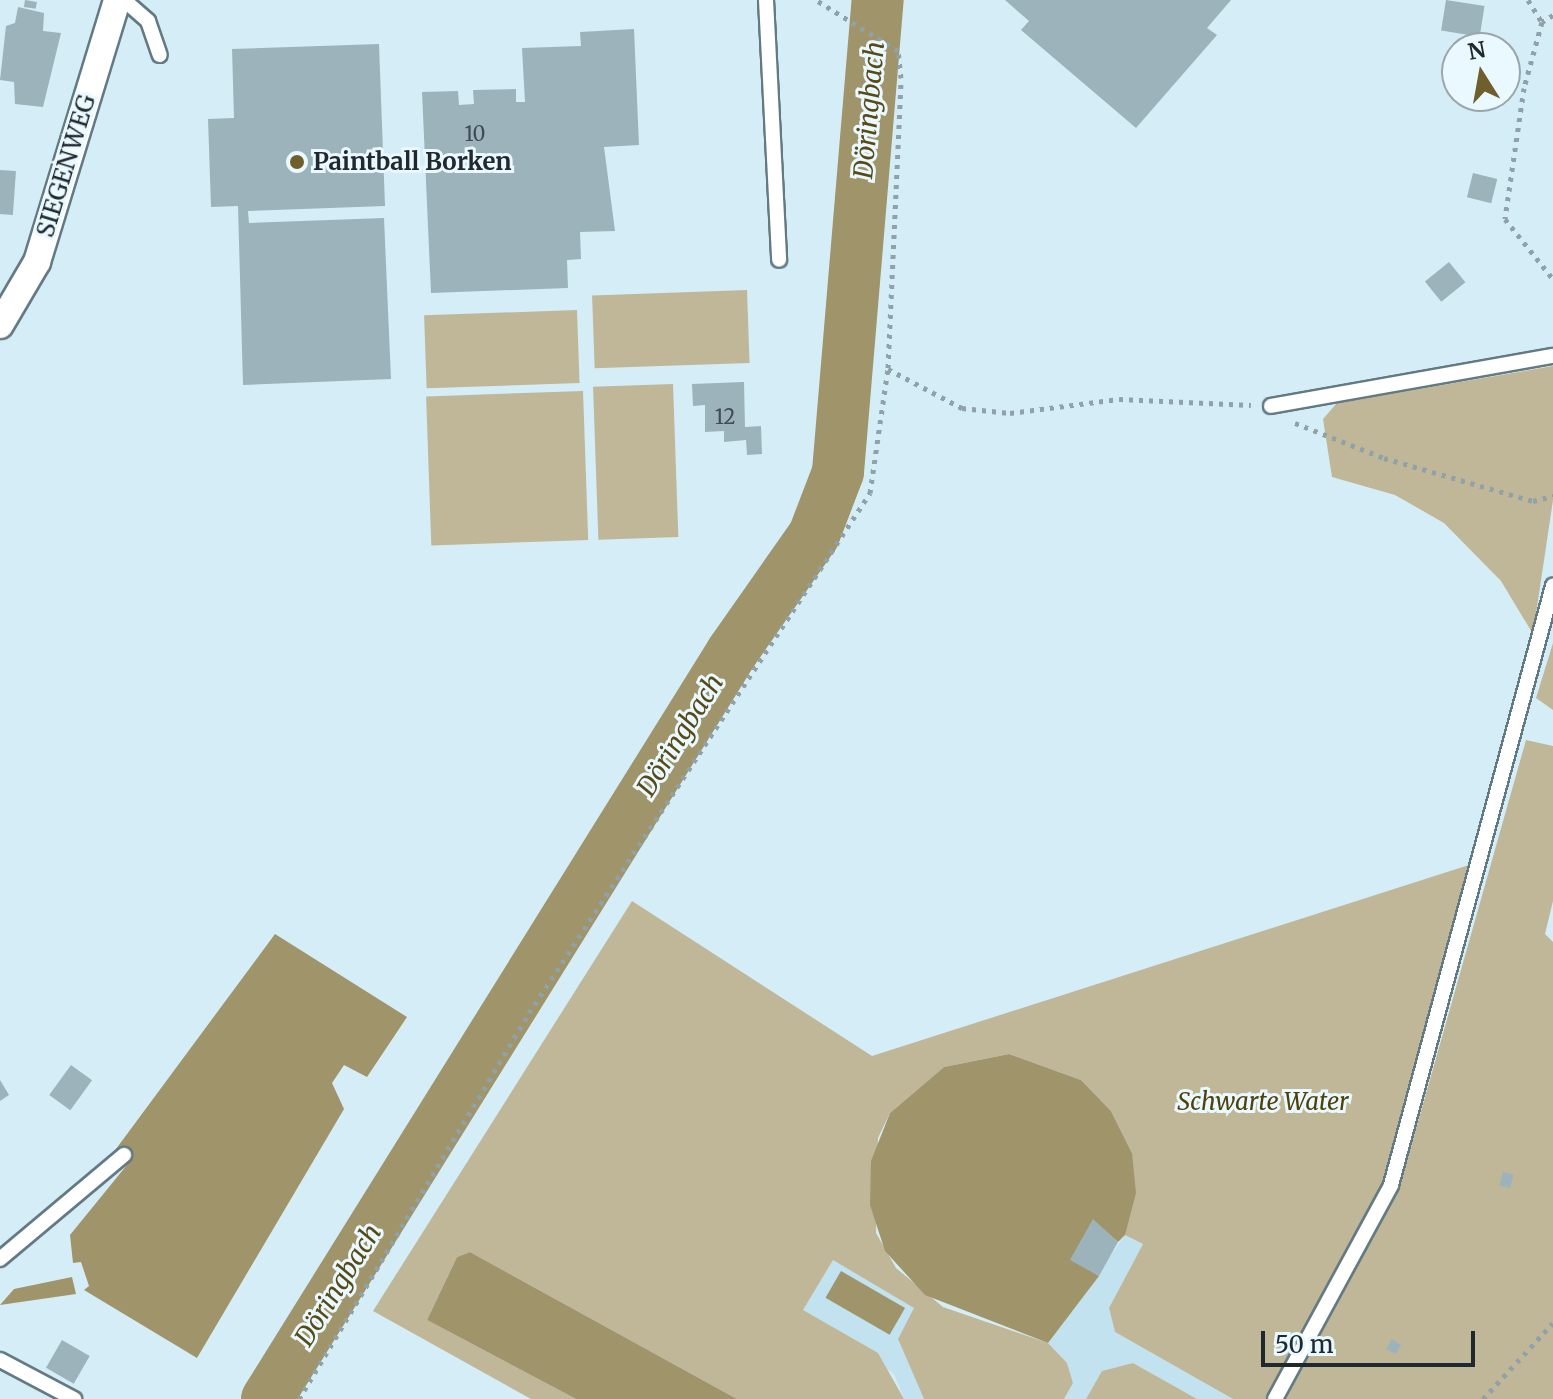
<!DOCTYPE html>
<meta charset="utf-8">
<style>
body{margin:0}
#map{position:relative;width:1553px;height:1399px;overflow:hidden;background:#d5edf7;font-family:Merriweather,serif}
div>[style]{position:absolute}
[style*='--x']{left:calc(var(--x)*1px);top:calc(var(--y)*1px);width:calc(var(--w)*1px);rotate:calc(var(--a)*1deg)}
.built>*{inset:0;background:#c2e2ef}
.green>*{inset:0;background:#c0b798;transform-origin:0 0}
.water>*{inset:0;background:#a0946a;transform-origin:0 0}
.river>*{height:52px;margin:-26px;padding:0 26px;transform-origin:26px;border-radius:26px;background:#a0946a}
.building>*{inset:0;background:#9cb3bc;transform-origin:0 0}
.path>*{height:5px;margin-top:-2.5px;transform-origin:0;background:repeating-linear-gradient(90deg,#8fa1a9 0 4px,transparent 0 10px)}
.roads{filter:drop-shadow(2px 0 #647a83) drop-shadow(-2px 0 #647a83) drop-shadow(0 2px #647a83) drop-shadow(0 -2px #647a83)}
.lane>*{height:14px;margin:-7px;padding:0 7px;transform-origin:7px;border-radius:7px;background:#fff}
.street>*{height:26px;margin:-13px;padding:0 13px;transform-origin:13px;border-radius:13px;background:#fff}
.dots>*{width:22px;height:22px;translate:-50% -50%;box-sizing:border-box;border:4px solid #eaf9ff;border-radius:50%}
span{translate:-50% -50%;white-space:nowrap;text-align:center;line-height:1.15;-webkit-text-stroke:6px #eaf9ff;paint-order:stroke}
.number-label{font-size:20px;color:#3f4c51}
.number-label span{-webkit-text-stroke-width:0}
.poi-label{font-size:24px;color:#20292d;font-weight:700}
.left{translate:0 -50%;text-align:left}
.street-label{font-size:24px;color:#20292d}
.park-label{font-size:24px;color:#4f410a;font-style:italic}
.water-label{font-size:26px;color:#584a16;font-style:italic}
.north{position:absolute;left:1441px;top:32px;width:80px;height:80px;box-sizing:border-box;background:#eaf9ff;border:2px solid #99a6ab;border-radius:50%;rotate:349deg;font-size:22px;font-weight:700;line-height:32px;text-align:center;color:#20292d}
.north::after{content:'';display:block;margin:auto;width:28px;height:36px;background:#6e5f2d;clip-path:polygon(50% 0,100% 100%,50% 72%,0 100%)}
.scale{position:absolute;left:1261px;top:1331px;width:214px;height:36px;box-sizing:border-box;border:4px solid #20292d;border-top:0;padding-left:10px;font-size:24px;line-height:28px;white-space:nowrap;color:#20292d;-webkit-text-stroke:6px #eaf9ff;paint-order:stroke}
</style>
<div id="map">
<div class="built">
<div style="clip-path:polygon(1125px 1235px,1143px 1244px,1109px 1308px,1115px 1332px,1233px 1399px,1197px 1399px,1133px 1363px,1102px 1371px,1086px 1399px,1064px 1399px,1073px 1383px,1067px 1363px,1048px 1343px)"></div>
<div style="clip-path:polygon(832px 1259px,915px 1308px,898px 1339px,924px 1399px,904px 1399px,894px 1374px,802px 1310px)"></div>
</div>
<div class="green">
<div style="left:747px;top:290px;width:73px;height:155px;rotate:88deg"></div>
<div style="left:577px;top:310px;width:73px;height:153px;rotate:88deg"></div>
<div style="clip-path:polygon(1553px 366px,1553px 500px,1533px 634px,1501px 581px,1444px 523px,1395px 495px,1332px 477px,1323px 419px,1337px 403px)"></div>
<div style="left:673px;top:384px;width:153px;height:80px;rotate:88deg"></div>
<div style="left:583px;top:391px;width:149px;height:157px;rotate:88deg"></div>
<div style="clip-path:polygon(1553px 643px,1553px 710px,1536px 698px)"></div>
<div style="clip-path:polygon(1526px 740px,1553px 746px,1553px 901px,1545px 934px,1553px 942px,1553px 1399px,1286px 1399px,1399px 1189px)"></div>
<div style="clip-path:polygon(1472px 864px,1381px 1187px,1265px 1399px,1233px 1399px,1115px 1332px,1109px 1308px,1143px 1244px,1125px 1235px,1132px 1153px,1111px 1111px,1081px 1080px,1009px 1054px,944px 1067px,890px 1113px,878px 1138px,876px 1233px,896px 1268px,943px 1307px,1048px 1343px,1067px 1363px,1073px 1383px,1064px 1399px,924px 1399px,898px 1339px,914px 1308px,833px 1260px,803px 1310px,878px 1353px,904px 1399px,737px 1399px,470px 1252px,457px 1257px,427px 1320px,576px 1399px,531px 1399px,373px 1311px,632px 901px,872px 1056px)"></div>
<div style="clip-path:polygon(1133px 1363px,1197px 1399px,1086px 1399px,1102px 1371px)"></div>
</div>
<div class="water">
<div style="clip-path:polygon(275px 934px,407px 1017px,367px 1077px,344px 1065px,332px 1083px,344px 1109px,197px 1358px,84px 1290px,89px 1286px,81px 1262px,73px 1263px,70px 1235px,131px 1160px,116px 1149px)"></div>
<div style="clip-path:polygon(1009px 1054px,1081px 1080px,1111px 1111px,1132px 1153px,1136px 1193px,1125px 1235px,1118px 1242px,1093px 1220px,1071px 1259px,1099px 1276px,1048px 1343px,925px 1295px,885px 1251px,870px 1205px,871px 1161px,890px 1113px,944px 1067px)"></div>
<div style="clip-path:polygon(470px 1252px,737px 1399px,576px 1399px,427px 1320px,457px 1257px)"></div>
<div style="left:841px;top:1271px;width:74px;height:31px;rotate:30deg"></div>
<div style="clip-path:polygon(72px 1277px,76px 1294px,0 1305px,14px 1289px)"></div>
</div>
<div class="river">
<div style="--x:267;--y:1399;--w:880;--a:-58.1"></div>
<div style="--x:732;--y:652;--w:143;--a:-55"></div>
<div style="--x:814;--y:535;--w:67;--a:-69.1"></div>
<div style="--x:838;--y:472;--w:474;--a:-85.2"></div>
</div>
<div class="building">
<div style="left:25px;top:0;width:12px;height:7px;rotate:9deg"></div>
<div style="clip-path:polygon(1005px 0,1231px 0,1207px 28px,1217px 35px,1136px 128px,1021px 30px,1029px 21px)"></div>
<div style="left:1446px;top:0;width:39px;height:31px;rotate:9deg"></div>
<div style="clip-path:polygon(18px 7px,44px 13px,43px 31px,61px 33px,43px 107px,15px 104px,14px 82px,0 80px,6px 26px,15px 23px)"></div>
<div style="clip-path:polygon(634px 29px,639px 145px,604px 147px,615px 231px,580px 232px,581px 259px,567px 260px,568px 288px,431px 293px,422px 92px,458px 91px,459px 105px,474px 104px,473px 90px,516px 89px,516px 102px,525px 102px,522px 48px,581px 46px,580px 32px)"></div>
<div style="clip-path:polygon(379px 44px,385px 206px,248px 211px,249px 223px,384px 218px,391px 379px,243px 385px,238px 206px,211px 207px,208px 119px,234px 118px,232px 49px)"></div>
<div style="left:0;top:170px;width:16px;height:44px;rotate:4deg"></div>
<div style="left:1473px;top:173px;width:25px;height:25px;rotate:14deg"></div>
<div style="left:1449px;top:262px;width:26px;height:31px;rotate:51deg"></div>
<div style="clip-path:polygon(744px 382px,745px 427px,761px 426px,762px 454px,747px 455px,746px 440px,724px 442px,724px 431px,705px 432px,705px 405px,693px 406px,692px 384px)"></div>
<div style="left:71px;top:1065px;width:26px;height:37px;rotate:36deg"></div>
<div style="clip-path:polygon(0 1080px,9px 1095px,0 1101px)"></div>
<div style="left:1503px;top:1172px;width:11px;height:14px;rotate:15deg"></div>
<div style="clip-path:polygon(1093px 1219px,1118px 1242px,1099px 1276px,1070px 1260px)"></div>
<div style="clip-path:polygon(1392px 1339px,1401px 1345px,1396px 1354px,1386px 1349px)"></div>
<div style="left:62px;top:1340px;width:32px;height:32px;rotate:30deg"></div>
</div>
<div class="path">
<div style="--x:1528;--y:0;--w:26;--a:58"></div>
<div style="--x:1553;--y:15;--w:13;--a:148"></div>
<div style="--x:1542;--y:22;--w:68;--a:105.3"></div>
<div style="--x:1524;--y:88;--w:132;--a:98.3"></div>
<div style="--x:1505;--y:219;--w:77;--a:51.3"></div>
<div style="--x:888;--y:369;--w:84;--a:27.8"></div>
<div style="--x:962;--y:408;--w:48;--a:5.9"></div>
<div style="--x:1010;--y:413;--w:110;--a:-7.3"></div>
<div style="--x:1119;--y:399;--w:132;--a:2.6"></div>
<div style="--x:1295;--y:423;--w:96;--a:21.5"></div>
<div style="--x:1384;--y:458;--w:155;--a:16.1"></div>
<div style="--x:1533;--y:501;--w:21;--a:-14"></div>
<div style="--x:299;--y:1399;--w:449;--a:-59.2"></div>
<div style="--x:529;--y:1013;--w:622;--a:-56.74"></div>
<div style="--x:870;--y:493;--w:126;--a:-81.8"></div>
<div style="--x:888;--y:368;--w:290;--a:-87.4"></div>
<div style="--x:901;--y:78;--w:27;--a:-96"></div>
<div style="--x:898;--y:51;--w:97;--a:-148.1"></div>
<div style="--x:1483;--y:1399;--w:103;--a:-47.4"></div>
</div>
<div class="roads">
<div class="lane">
<div style="--x:124;--y:0;--w:32;--a:41"></div>
<div style="--x:148;--y:21;--w:36;--a:71"></div>
<div style="--x:766;--y:0;--w:260;--a:87.1"></div>
<div style="--x:1271;--y:406;--w:286;--a:-10.1"></div>
<div style="--x:0;--y:1259;--w:162;--a:-40"></div>
<div style="--x:0;--y:1360;--w:84;--a:27.8"></div>
<div style="--x:1275;--y:1399;--w:243;--a:-61.5"></div>
<div style="--x:1391;--y:1185;--w:621;--a:-74.87"></div>
</div>
<div class="street">
<div style="--x:0;--y:325;--w:73;--a:-59.6"></div>
<div style="--x:37;--y:262;--w:274;--a:-73"></div>
</div>
</div>
<div class="dots">
<div style="left:297px;top:162px;background:#6e5f2d"></div>
</div>
<div class="number-label">
<span style="left:475px;top:133px">10</span>
<span style="left:725px;top:416px">12</span>
</div>
<div class="poi-label">
<span class="left" style="left:313px;top:162px">Paintball Borken</span>
</div>
<div class="street-label">
<span style="left:66px;top:166px;rotate:-73deg">SIEGENWEG</span>
</div>
<div class="park-label">
<span style="left:1263px;top:1102px">Schwarte Water</span>
</div>
<div class="water-label">
<span style="left:869px;top:110px;rotate:-85deg">Döringbach</span>
<span style="left:680px;top:735px;rotate:-58deg">Döringbach</span>
<span style="left:338px;top:1285px;rotate:-58deg">Döringbach</span>
</div>
<div class="north">N</div>
<div class="scale">50 m</div>
</div>
